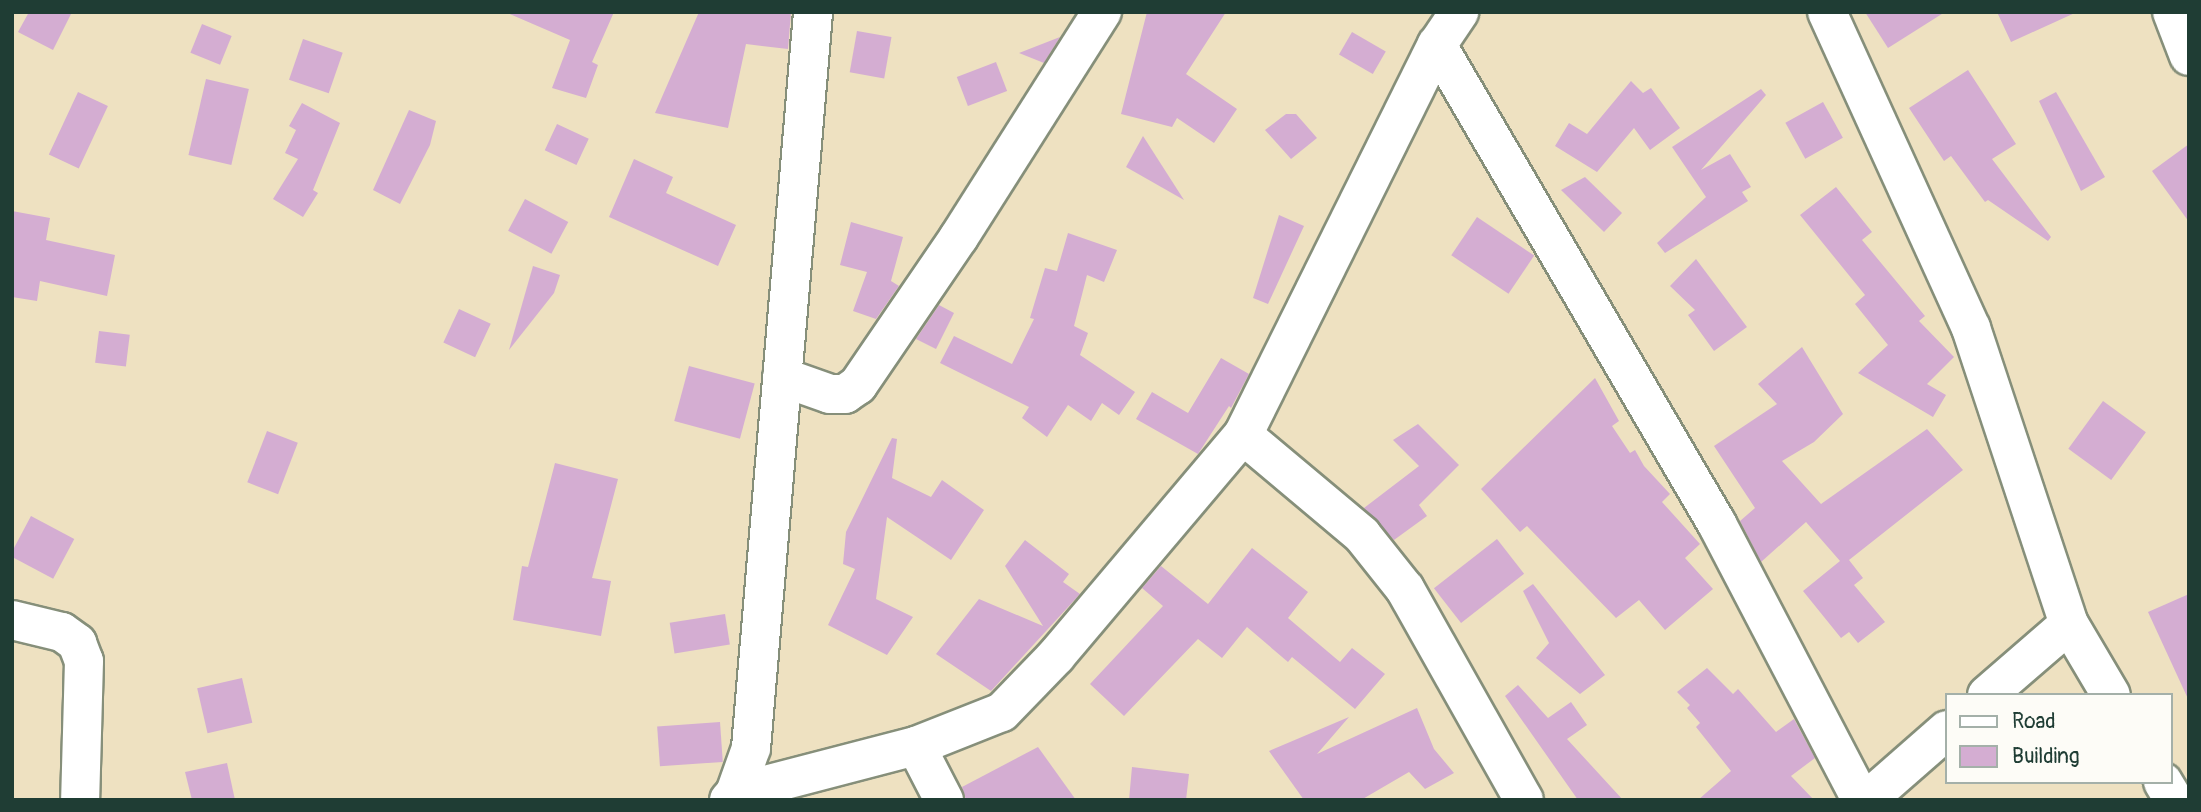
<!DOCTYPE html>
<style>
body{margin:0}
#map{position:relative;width:2201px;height:812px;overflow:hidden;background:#eee1c1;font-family:Pangolin,sans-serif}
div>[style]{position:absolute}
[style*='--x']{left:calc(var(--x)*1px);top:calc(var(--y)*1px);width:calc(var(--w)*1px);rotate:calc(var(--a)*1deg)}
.building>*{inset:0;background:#d4add2;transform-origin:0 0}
.roads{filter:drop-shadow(2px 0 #868f7a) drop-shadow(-2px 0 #868f7a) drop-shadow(0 2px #868f7a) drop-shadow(0 -2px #868f7a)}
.street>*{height:38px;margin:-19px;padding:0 19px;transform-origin:19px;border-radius:19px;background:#fff}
span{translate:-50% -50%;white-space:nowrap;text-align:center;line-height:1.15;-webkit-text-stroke:5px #fdfcf7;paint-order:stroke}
.frame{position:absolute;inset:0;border:14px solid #1f3d34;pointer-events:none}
.legend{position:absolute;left:1945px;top:693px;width:228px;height:91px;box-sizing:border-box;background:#fdfcf7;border:2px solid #a4b0a9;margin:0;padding:9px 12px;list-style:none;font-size:21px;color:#1f3d34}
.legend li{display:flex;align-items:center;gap:14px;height:35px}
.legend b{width:35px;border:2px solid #a4b0a9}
</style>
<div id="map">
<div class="building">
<div style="clip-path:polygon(29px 12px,72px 12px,53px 50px,18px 32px)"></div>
<div style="clip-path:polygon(505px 12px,614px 12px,592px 62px,598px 65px,586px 98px,552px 88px,570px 40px)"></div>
<div style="clip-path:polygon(699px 12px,791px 12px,788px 49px,746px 44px,728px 128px,655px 113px)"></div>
<div style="clip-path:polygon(1147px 12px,1226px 12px,1186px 74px,1237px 109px,1214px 143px,1177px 118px,1172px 127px,1121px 114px)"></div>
<div style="clip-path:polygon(1865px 12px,1945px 12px,1888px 48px)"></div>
<div style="clip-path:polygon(1997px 12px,2077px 12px,2011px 42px)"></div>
<div style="left:202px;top:24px;width:32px;height:31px;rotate:22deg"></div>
<div style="left:857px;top:31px;width:35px;height:42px;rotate:10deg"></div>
<div style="left:1352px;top:32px;width:39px;height:26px;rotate:30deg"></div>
<div style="clip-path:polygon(1060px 37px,1044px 63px,1019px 53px)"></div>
<div style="left:303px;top:39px;width:42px;height:43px;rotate:19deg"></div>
<div style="left:996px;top:62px;width:31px;height:42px;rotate:69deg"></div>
<div style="clip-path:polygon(1968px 70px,2016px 144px,1992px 159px,2051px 237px,2048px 241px,1988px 200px,1985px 202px,1951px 156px,1944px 161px,1909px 108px)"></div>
<div style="left:206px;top:79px;width:44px;height:78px;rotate:13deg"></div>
<div style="clip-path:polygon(1631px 81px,1643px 93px,1651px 88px,1680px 128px,1650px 150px,1634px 128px,1597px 172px,1555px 146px,1569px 123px,1587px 134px)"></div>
<div style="clip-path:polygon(1761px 89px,1766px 95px,1701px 170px,1730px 154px,1751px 187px,1742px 192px,1748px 201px,1665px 253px,1657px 243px,1706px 197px,1672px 147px)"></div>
<div style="left:78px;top:92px;width:33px;height:69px;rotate:25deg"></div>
<div style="clip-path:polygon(2056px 92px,2105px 177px,2081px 191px,2039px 101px)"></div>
<div style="left:1823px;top:102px;width:41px;height:43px;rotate:61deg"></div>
<div style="clip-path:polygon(302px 103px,340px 123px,313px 190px,318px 193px,303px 217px,273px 199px,298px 159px,285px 153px,296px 130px,289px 126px)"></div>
<div style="clip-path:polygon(409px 110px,436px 121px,430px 145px,400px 204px,373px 190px)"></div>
<div style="clip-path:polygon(1286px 114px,1296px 114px,1317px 138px,1291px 159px,1265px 130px)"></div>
<div style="left:557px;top:124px;width:35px;height:29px;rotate:25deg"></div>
<div style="clip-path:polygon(1143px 136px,1184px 200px,1126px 167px)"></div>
<div style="clip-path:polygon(2189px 144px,2189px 222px,2152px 171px)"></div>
<div style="clip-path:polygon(634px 159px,673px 177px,666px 193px,736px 225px,718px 266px,609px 217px)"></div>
<div style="clip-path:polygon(1585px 177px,1622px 213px,1604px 232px,1561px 190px)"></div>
<div style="clip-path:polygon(1836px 187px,1872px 232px,1862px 240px,1925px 316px,1919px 321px,1954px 357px,1927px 384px,1946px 395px,1933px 417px,1858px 373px,1888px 345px,1855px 304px,1865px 295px,1800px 215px)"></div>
<div style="left:525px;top:199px;width:49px;height:36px;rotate:28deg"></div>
<div style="clip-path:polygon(12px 211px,50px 218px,46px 240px,115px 255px,107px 296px,40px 281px,37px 301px,12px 297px)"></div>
<div style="clip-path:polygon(1279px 215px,1304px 226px,1268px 304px,1253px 298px)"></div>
<div style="left:1477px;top:217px;width:69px;height:46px;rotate:34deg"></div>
<div style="clip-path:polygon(851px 222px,903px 237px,891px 281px,899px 286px,876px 319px,853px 311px,867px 272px,840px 265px)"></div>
<div style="clip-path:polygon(1068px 233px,1117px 250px,1104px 282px,1087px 275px,1074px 326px,1088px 333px,1080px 355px,1135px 392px,1119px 415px,1102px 403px,1091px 421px,1068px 405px,1047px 437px,1022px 418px,1029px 407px,940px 363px,954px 336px,1012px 364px,1034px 319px,1030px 318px,1045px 268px,1057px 271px)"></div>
<div style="clip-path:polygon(1696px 259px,1747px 327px,1714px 351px,1688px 315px,1695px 310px,1670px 286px)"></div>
<div style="clip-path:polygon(533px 266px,560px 275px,554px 293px,509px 350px)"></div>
<div style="clip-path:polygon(939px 305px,954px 313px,936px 349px,916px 339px)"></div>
<div style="left:459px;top:309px;width:35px;height:37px;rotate:25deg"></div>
<div style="left:99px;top:331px;width:31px;height:32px;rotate:7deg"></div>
<div style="clip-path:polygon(1802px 347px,1843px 414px,1814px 442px,1782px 461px,1821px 504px,1927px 429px,1963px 470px,1849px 560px,1863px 578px,1854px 585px,1885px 622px,1858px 643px,1849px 632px,1841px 638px,1803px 591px,1840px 561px,1806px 522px,1761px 562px,1740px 521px,1755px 508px,1714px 446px,1777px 404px,1758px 384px)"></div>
<div style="clip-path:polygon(1221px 358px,1249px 374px,1231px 408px,1229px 406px,1198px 454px,1136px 419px,1152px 392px,1188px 413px)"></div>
<div style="left:689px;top:366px;width:68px;height:57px;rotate:15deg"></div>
<div style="clip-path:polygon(1595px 378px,1619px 421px,1612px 426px,1630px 453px,1635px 450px,1644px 466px,1670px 494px,1662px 502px,1700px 544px,1685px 558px,1713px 589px,1665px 630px,1639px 600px,1616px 618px,1527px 526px,1520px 532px,1481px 489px)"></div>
<div style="left:2103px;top:401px;width:53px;height:59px;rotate:36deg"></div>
<div style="clip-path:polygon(1418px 424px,1459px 465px,1419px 505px,1427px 516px,1394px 540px,1364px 508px,1419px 466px,1393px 440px)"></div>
<div style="left:267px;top:431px;width:33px;height:55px;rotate:21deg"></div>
<div style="clip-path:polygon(892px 438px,897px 439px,892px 478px,931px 497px,942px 480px,984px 510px,951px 560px,887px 517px,876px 599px,913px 617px,887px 655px,828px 625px,855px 569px,843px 564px,846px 532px)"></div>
<div style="clip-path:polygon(555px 463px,618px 479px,592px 578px,611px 581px,601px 636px,513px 620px,522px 566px,528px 567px)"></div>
<div style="left:31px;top:516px;width:49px;height:45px;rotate:28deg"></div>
<div style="left:1497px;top:539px;width:44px;height:80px;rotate:52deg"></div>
<div style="clip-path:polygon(1025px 540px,1069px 574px,1063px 582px,1080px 594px,991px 691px,936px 654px,979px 599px,1043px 626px,1005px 566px)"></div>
<div style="clip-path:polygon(1252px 548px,1308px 592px,1288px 618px,1340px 662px,1352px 648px,1385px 674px,1355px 709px,1292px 657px,1288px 662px,1247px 627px,1222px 658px,1198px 639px,1124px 716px,1090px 684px,1163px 606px,1142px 588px,1161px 566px,1208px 604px)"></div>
<div style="clip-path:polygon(1533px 584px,1605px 675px,1580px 694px,1536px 658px,1549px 643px,1523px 591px)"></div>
<div style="clip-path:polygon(2189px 594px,2189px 701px,2148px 612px)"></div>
<div style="left:725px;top:614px;width:31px;height:56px;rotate:81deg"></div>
<div style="clip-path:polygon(1707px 668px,1733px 694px,1738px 689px,1776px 732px,1794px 719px,1815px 758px,1791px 776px,1814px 800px,1698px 800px,1731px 771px,1696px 727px,1700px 723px,1687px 708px,1690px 705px,1677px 692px)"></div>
<div style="left:242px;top:678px;width:46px;height:46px;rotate:77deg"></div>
<div style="clip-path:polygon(1518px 685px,1548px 718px,1571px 702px,1587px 725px,1567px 739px,1623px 800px,1578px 800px,1505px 696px)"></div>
<div style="clip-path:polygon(1417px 708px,1434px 749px,1454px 773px,1425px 789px,1409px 772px,1361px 800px,1304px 800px,1269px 751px,1349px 717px,1317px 754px)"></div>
<div style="left:720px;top:722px;width:40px;height:63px;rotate:86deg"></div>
<div style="clip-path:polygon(1038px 747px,1076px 800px,966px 800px,962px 787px)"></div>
<div style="clip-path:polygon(227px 763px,235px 800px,192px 800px,185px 772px)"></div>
<div style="clip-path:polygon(1132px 767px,1189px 774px,1186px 800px,1129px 800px)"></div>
</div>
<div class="roads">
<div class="street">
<div style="--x:1827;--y:12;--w:347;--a:65.5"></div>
<div style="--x:1971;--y:328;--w:312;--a:71.7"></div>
<div style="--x:2069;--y:624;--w:82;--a:59.4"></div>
<div style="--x:2172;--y:12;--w:47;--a:68.9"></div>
<div style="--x:1437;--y:45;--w:555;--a:59.69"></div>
<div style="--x:1717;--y:524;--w:311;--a:62.4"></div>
<div style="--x:782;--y:377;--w:51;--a:19.5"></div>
<div style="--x:830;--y:394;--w:15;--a:0"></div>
<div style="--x:845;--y:394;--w:16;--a:-35"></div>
<div style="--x:858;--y:385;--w:179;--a:-55.7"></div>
<div style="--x:959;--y:237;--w:267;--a:-57.6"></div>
<div style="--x:1243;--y:435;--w:155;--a:40"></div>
<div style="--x:1362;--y:535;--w:69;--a:51.5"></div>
<div style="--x:1405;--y:589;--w:242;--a:60.6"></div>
<div style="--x:12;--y:620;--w:51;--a:13.5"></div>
<div style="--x:62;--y:632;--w:19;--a:36"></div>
<div style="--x:77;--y:643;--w:19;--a:69"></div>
<div style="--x:84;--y:661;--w:139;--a:91.6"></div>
<div style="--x:1987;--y:695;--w:108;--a:-40.9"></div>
<div style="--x:916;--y:746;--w:61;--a:62.6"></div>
<div style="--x:2163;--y:782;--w:21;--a:59"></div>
<div style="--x:735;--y:793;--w:187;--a:-14.6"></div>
<div style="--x:916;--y:746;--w:92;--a:-21.6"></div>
<div style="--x:1002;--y:712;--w:78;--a:-46"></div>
<div style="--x:1056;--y:656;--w:289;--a:-49.8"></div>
<div style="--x:1243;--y:435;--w:436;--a:-63.6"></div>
<div style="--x:1437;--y:45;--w:40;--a:-56"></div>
<div style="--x:729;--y:800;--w:9;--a:-49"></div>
<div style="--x:735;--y:793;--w:48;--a:-70.4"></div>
<div style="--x:751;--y:748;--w:739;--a:-85.18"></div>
<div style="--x:1867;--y:800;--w:106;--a:-41.2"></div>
</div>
</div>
<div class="frame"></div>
<ul class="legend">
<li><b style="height:9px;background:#fff"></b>Road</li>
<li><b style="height:19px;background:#d4add2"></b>Building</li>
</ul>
</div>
